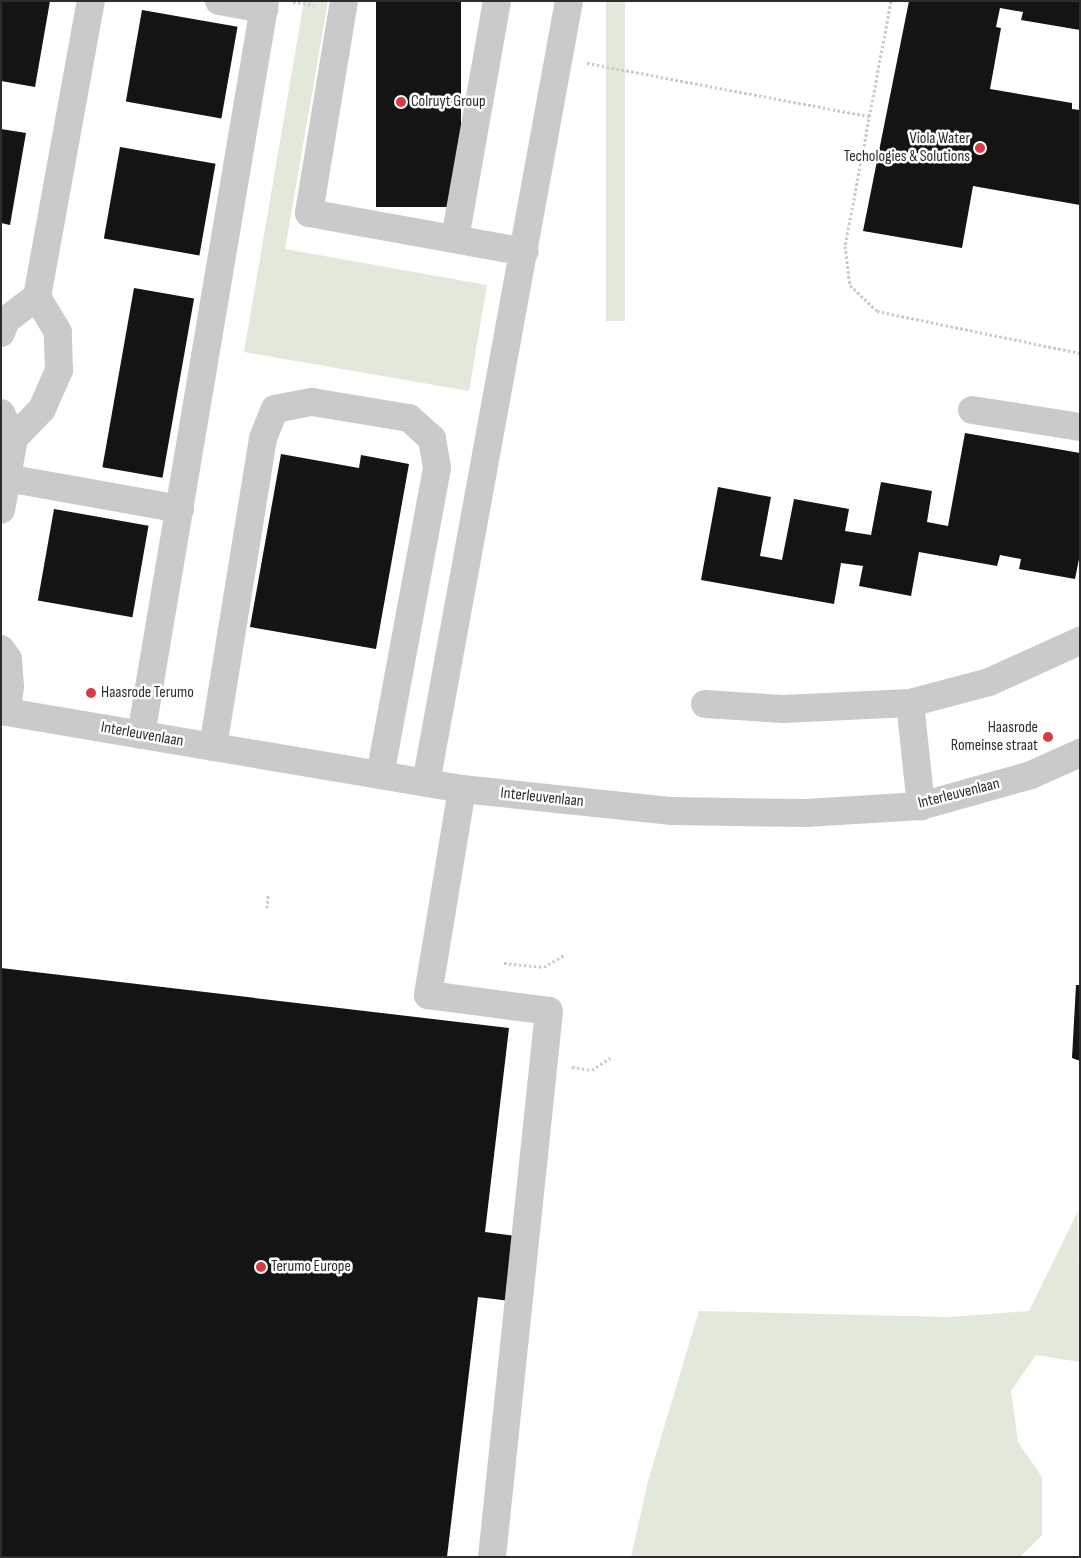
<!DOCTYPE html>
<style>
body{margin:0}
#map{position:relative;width:1081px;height:1558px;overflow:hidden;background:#fff;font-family:"Sofia Sans Condensed",sans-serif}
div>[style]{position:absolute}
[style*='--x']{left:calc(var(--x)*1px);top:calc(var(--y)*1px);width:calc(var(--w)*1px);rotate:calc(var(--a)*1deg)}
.green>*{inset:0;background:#e2e9db;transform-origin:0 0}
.building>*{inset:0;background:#141414;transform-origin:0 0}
.path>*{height:3px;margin-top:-1.5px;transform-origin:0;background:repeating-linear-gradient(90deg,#cacaca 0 2.5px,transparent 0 5px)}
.minor>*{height:28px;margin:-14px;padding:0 14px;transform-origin:14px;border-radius:14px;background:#cacaca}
.dots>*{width:14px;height:14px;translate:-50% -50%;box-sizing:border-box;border:2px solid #fff;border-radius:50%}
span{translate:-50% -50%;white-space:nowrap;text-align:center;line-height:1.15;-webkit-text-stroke:5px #fff;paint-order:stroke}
.poi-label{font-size:16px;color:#2d2d2d}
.left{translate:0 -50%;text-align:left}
.right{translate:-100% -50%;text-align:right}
.street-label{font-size:16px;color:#2d2d2d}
.frame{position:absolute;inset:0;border:2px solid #2d2d2d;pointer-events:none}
</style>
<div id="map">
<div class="green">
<div style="clip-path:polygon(304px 1px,328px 1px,285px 249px,487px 285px,469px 391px,244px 352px)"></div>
<div style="left:606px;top:1px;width:19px;height:320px"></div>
<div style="clip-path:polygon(1078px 1211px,1080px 1362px,1036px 1355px,1011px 1391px,1018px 1442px,1042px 1477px,1042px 1535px,1020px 1557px,631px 1557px,648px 1481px,699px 1311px,949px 1317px,1029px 1311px)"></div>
</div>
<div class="building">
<div style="clip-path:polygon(1px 1px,50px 1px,35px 87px,1px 81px)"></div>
<div style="left:376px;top:1px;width:85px;height:206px"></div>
<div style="clip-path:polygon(909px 1px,1080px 1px,1080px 30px,1021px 20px,1023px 12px,1000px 8px,996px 27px,1001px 28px,990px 89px,1072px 103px,1072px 109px,1080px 110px,1080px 205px,973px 186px,962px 248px,863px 231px)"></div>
<div style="left:142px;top:10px;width:97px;height:93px;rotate:10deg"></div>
<div style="clip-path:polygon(1px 129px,26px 133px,10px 225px,1px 223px)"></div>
<div style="left:120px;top:147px;width:97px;height:93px;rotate:10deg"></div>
<div style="left:134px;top:288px;width:61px;height:182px;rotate:10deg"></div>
<div style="clip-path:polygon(965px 433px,1080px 453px,1080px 554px,1075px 579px,1019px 569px,1021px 559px,1000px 555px,997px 566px,919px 552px,911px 596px,859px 586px,863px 566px,841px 563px,834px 604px,701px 580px,718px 487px,771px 497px,760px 556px,782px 560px,794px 499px,849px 509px,845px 531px,871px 535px,881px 482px,932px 491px,927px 522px,948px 526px)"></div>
<div style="clip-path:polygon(281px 454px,359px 468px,361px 455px,409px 464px,376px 649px,250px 627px)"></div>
<div style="left:54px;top:509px;width:96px;height:93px;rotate:10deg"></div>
<div style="clip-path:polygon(1px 968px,509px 1028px,485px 1232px,525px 1237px,517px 1302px,478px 1297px,447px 1557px,1px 1557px)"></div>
<div style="clip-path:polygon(1076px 985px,1080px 985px,1080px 1061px,1072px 1058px)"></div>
</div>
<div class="path">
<div style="--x:891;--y:1;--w:249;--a:100.6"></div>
<div style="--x:845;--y:246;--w:39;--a:83"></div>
<div style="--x:850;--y:285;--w:37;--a:44"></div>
<div style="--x:877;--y:311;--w:207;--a:11.7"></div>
<div style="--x:293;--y:2;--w:21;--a:8"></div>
<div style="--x:587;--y:63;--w:290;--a:10.7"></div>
<div style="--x:267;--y:908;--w:13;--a:-86"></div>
<div style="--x:504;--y:963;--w:40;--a:5.7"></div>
<div style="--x:544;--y:967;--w:23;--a:-31"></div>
<div style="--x:572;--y:1067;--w:20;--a:9"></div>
<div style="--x:592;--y:1070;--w:22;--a:-34"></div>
</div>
<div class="minor">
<div style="--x:219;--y:1;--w:46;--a:10.1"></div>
<div style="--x:344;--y:1;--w:215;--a:99.4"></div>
<div style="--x:309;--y:213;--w:219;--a:10.2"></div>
<div style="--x:455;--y:239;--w:242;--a:-80"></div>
<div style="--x:1;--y:333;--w:14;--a:-69"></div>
<div style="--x:6;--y:320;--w:39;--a:-37"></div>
<div style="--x:972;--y:410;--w:109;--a:8.9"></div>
<div style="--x:1;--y:413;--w:28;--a:63"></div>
<div style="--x:14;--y:438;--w:73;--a:100.2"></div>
<div style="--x:14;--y:438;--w:40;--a:-46"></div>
<div style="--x:42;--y:409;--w:43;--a:-66.4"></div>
<div style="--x:59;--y:370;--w:38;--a:-92"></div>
<div style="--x:58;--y:332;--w:41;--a:-121"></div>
<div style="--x:37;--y:297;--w:301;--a:-79.7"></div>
<div style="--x:1;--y:477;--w:182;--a:10.1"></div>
<div style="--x:1;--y:649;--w:12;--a:55"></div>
<div style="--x:8;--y:659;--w:27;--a:86"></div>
<div style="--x:10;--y:686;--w:26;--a:97"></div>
<div style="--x:910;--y:703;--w:104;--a:83.9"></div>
<div style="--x:705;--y:704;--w:78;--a:3.7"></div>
<div style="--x:783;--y:709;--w:127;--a:-2.7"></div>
<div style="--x:910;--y:703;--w:82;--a:-14.9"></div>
<div style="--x:989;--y:682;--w:100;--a:-24.3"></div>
<div style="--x:1;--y:711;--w:468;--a:9.6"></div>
<div style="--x:462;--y:789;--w:211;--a:6"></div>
<div style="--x:672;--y:811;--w:134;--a:0.9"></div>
<div style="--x:806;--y:813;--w:115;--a:-3.5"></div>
<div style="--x:921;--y:806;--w:114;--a:-15.7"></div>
<div style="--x:1031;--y:775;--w:54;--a:-24.2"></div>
<div style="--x:141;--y:735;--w:744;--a:-80.41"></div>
<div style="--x:213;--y:747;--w:313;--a:-80.8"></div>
<div style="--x:263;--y:438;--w:31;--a:-68"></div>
<div style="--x:275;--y:409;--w:38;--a:-11"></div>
<div style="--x:312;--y:402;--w:98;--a:9.4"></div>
<div style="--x:409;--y:418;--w:31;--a:42"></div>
<div style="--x:432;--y:439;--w:29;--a:80"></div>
<div style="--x:437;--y:468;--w:312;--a:100.5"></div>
<div style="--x:426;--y:783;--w:795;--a:-79.64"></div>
<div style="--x:462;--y:789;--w:209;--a:99.4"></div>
<div style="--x:428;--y:995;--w:122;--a:7.5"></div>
<div style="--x:549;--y:1011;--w:549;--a:95.96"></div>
</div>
<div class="dots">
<div style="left:401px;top:102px;background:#d53d41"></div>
<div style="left:980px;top:148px;background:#d53d41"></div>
<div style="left:91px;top:693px;background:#d53d41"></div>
<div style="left:1048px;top:737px;background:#d53d41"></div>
<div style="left:261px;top:1267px;background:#d53d41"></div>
</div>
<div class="poi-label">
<span class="left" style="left:411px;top:102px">Colruyt Group</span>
<span class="right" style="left:970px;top:148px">Viola Water<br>Techologies &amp; Solutions</span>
<span class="left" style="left:101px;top:693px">Haasrode Terumo</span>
<span class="right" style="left:1038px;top:737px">Haasrode<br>Romeinse straat</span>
<span class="left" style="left:271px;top:1267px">Terumo Europe</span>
</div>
<div class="street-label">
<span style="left:142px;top:735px;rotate:10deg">Interleuvenlaan</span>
<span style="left:959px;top:794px;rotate:-14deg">Interleuvenlaan</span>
<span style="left:542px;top:798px;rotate:6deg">Interleuvenlaan</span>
</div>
<div class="frame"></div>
</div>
